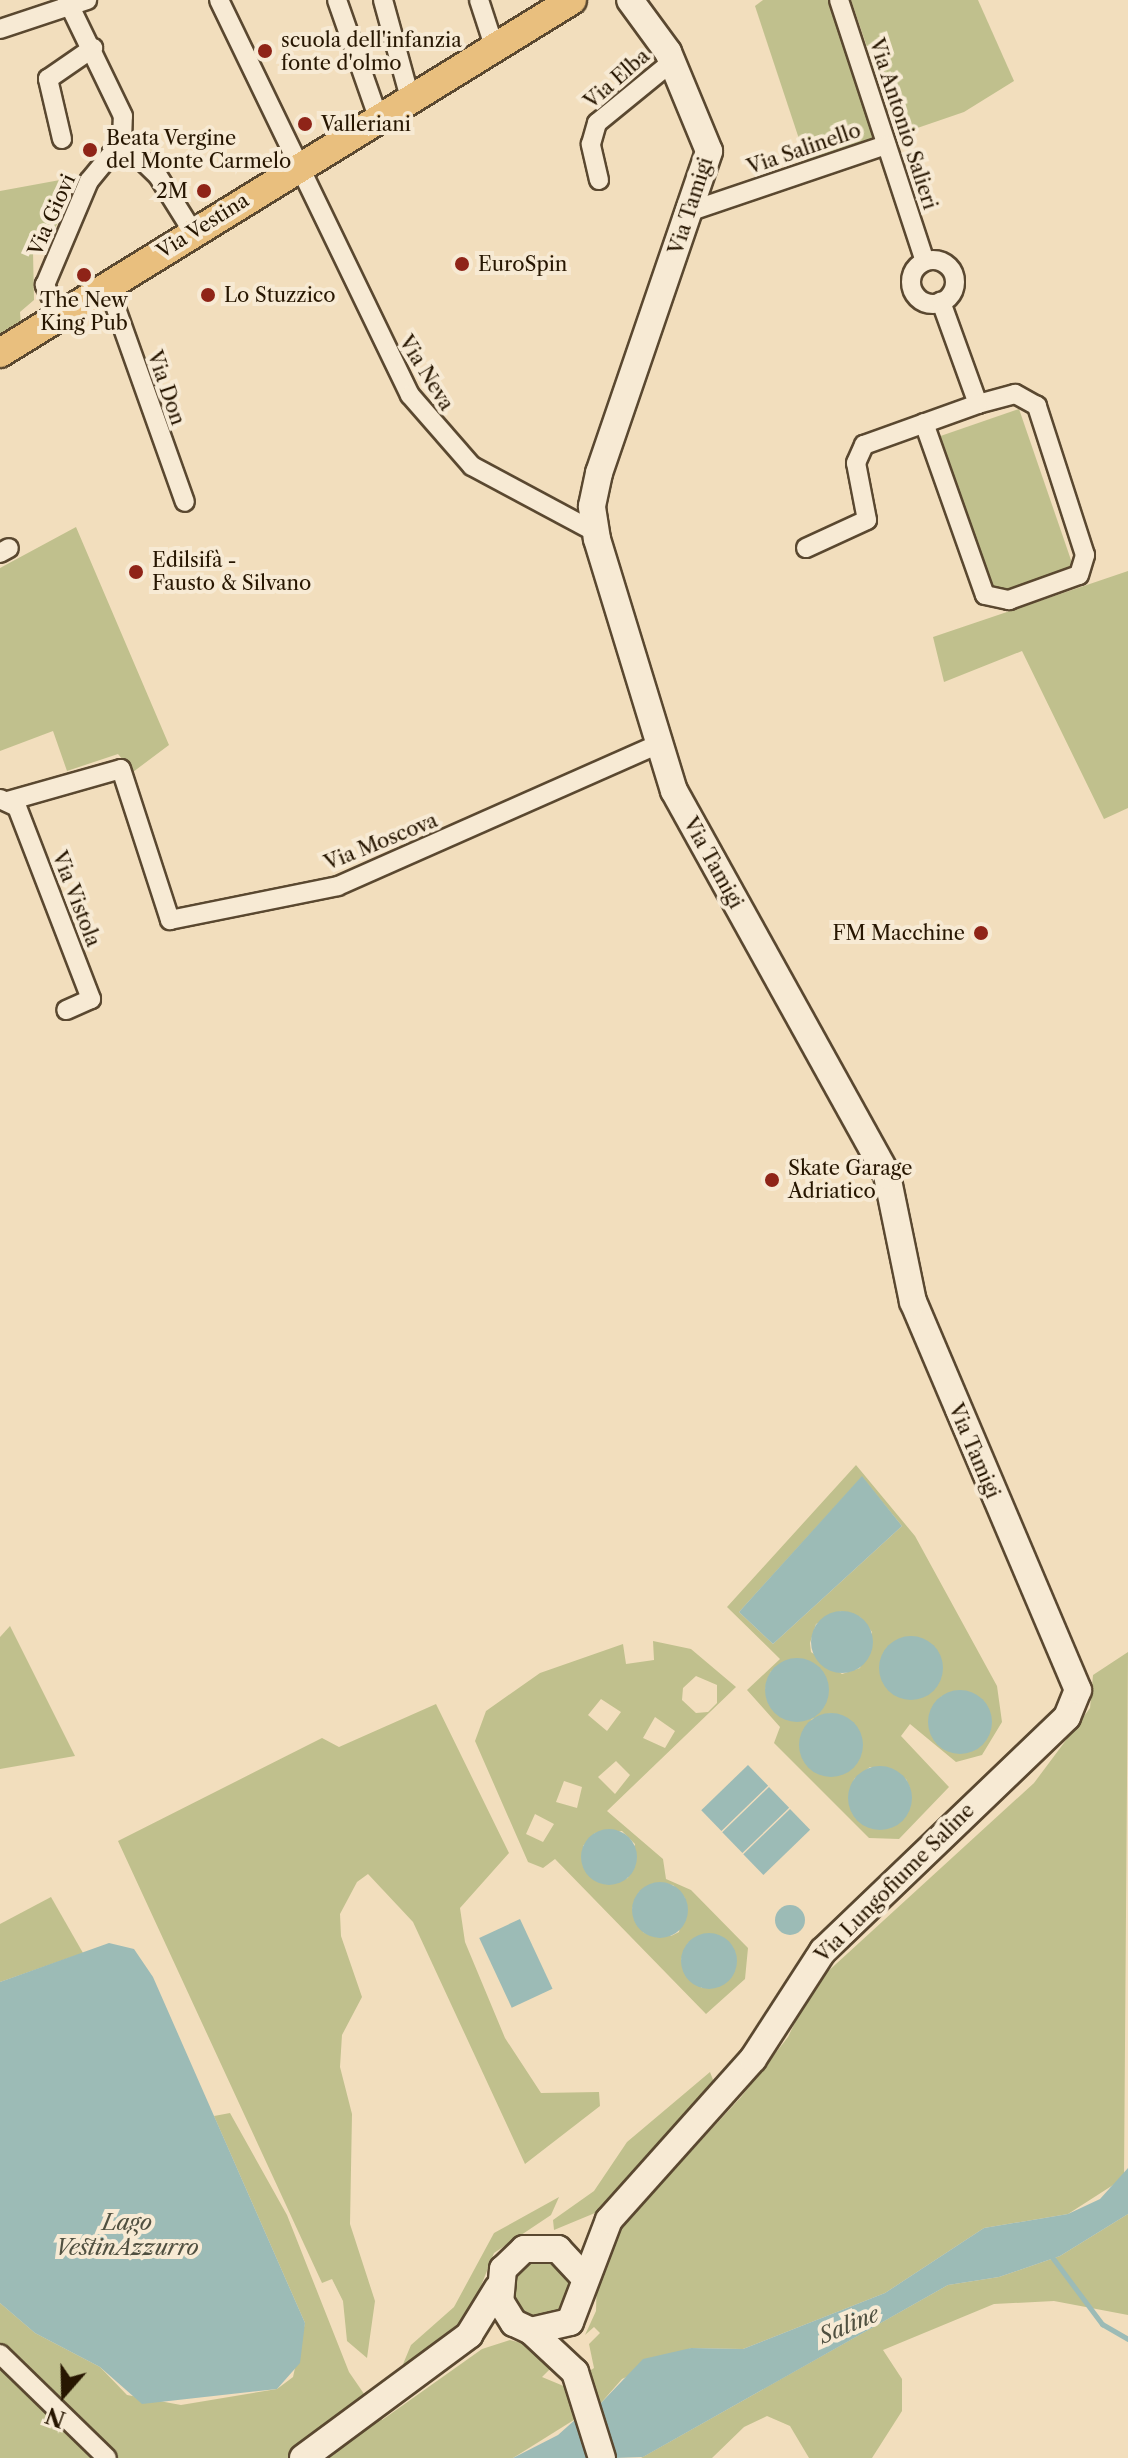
<!DOCTYPE html>
<meta charset="utf-8">
<style>
body{margin:0}
#map{position:relative;width:1128px;height:2458px;overflow:hidden;background:#f2debd;font-family:"Libre Caslon Text",serif}
div>[style]{position:absolute}
[style*='--x']{left:calc(var(--x)*1px);top:calc(var(--y)*1px);width:calc(var(--w)*1px);rotate:calc(var(--a)*1deg)}
.green>*{inset:0;background:#c0c08d;transform-origin:0 0}
.round{border-radius:50%}
.water>*{inset:0;background:#9cbbb6;transform-origin:0 0}
.stream>*{height:5px;margin:-2.5px;padding:0 2.5px;transform-origin:2.5px;border-radius:2.5px;background:#9cbbb6}
.roads{filter:drop-shadow(2px 0 #5a4830) drop-shadow(-2px 0 #5a4830) drop-shadow(0 2px #5a4830) drop-shadow(0 -2px #5a4830)}
.street>*{height:18px;margin:-9px;padding:0 9px;transform-origin:9px;border-radius:9px;background:#f7ead4}
.street>.ring{margin:-9px;padding:0;box-sizing:content-box;background:none;border:18px solid #f7ead4;border-radius:50%}
.secondary>*{height:26px;margin:-13px;padding:0 13px;transform-origin:13px;border-radius:13px;background:#f7ead4}
.primary>*{height:28px;margin:-14px;padding:0 14px;transform-origin:14px;border-radius:14px;background:#e9bf7e}
.dots>*{width:22px;height:22px;translate:-50% -50%;box-sizing:border-box;border:4px solid #f7ead4;border-radius:50%}
span{translate:-50% -50%;white-space:nowrap;text-align:center;line-height:1.15;-webkit-text-stroke:8px #f7ead4;paint-order:stroke}
.poi-label{font-size:20px;color:#271601}
.left{translate:0 -50%;text-align:left}
.right{translate:-100% -50%;text-align:right}
.street-label{font-size:20px;color:#271601}
.water-label{font-size:22px;color:#505040;font-style:italic}
.north{position:absolute;left:24px;top:2354px;width:80px;height:80px;-webkit-text-stroke:6px #f7ead4;paint-order:stroke;rotate:200deg;font-size:22px;font-weight:700;line-height:32px;text-align:center;color:#271601}
.north::after{content:'';display:block;margin:auto;width:28px;height:36px;background:#271601;clip-path:polygon(50% 0,100% 100%,50% 72%,0 100%)}
</style>
<div id="map">
<div class="green">
<div style="clip-path:polygon(763px 0,829px 0,877px 141px,808px 166px,755px 6px)"></div>
<div style="clip-path:polygon(851px 0,978px 0,1014px 81px,964px 112px,897px 135px)"></div>
<div style="clip-path:polygon(60px 180px,71px 195px,45px 249px,33px 251px,34px 300px,20px 312px,21px 324px,0 335px,0 191px)"></div>
<div style="left:1019px;top:409px;width:174px;height:83px;rotate:71deg"></div>
<div style="clip-path:polygon(76px 527px,169px 745px,133px 772px,118px 754px,67px 771px,53px 731px,0 751px,0 568px)"></div>
<div style="clip-path:polygon(1128px 571px,1128px 808px,1104px 819px,1022px 651px,944px 682px,933px 637px)"></div>
<div style="clip-path:polygon(evenodd,856px 1465px,915px 1536px,997px 1686px,1002px 1722px,982px 1755px,956px 1762px,910px 1724px,901px 1736px,949px 1787px,899px 1839px,869px 1838px,774px 1743px,780px 1727px,747px 1690px,780px 1659px,727px 1607px,856px 1465px,862px 1477px,902px 1526px,773px 1644px,739px 1612px,862px 1477px,856px 1465px,841px 1611px,860px 1617px,872px 1632px,860px 1668px,842px 1674px,811px 1652px,810px 1643px,816px 1624px,841px 1611px,856px 1465px,771px 1671px,823px 1708px,807px 1720px,765px 1690px,771px 1671px,856px 1465px,942px 1696px,986px 1740px,979px 1747px,951px 1752px,935px 1740px,930px 1712px,942px 1696px,856px 1465px,831px 1713px,861px 1735px,861px 1754px,850px 1770px,801px 1735px,812px 1719px,831px 1713px,856px 1465px,870px 1767px,906px 1779px,910px 1788px,910px 1807px,890px 1828px,870px 1828px,850px 1808px,854px 1779px,870px 1767px)"></div>
<div style="clip-path:polygon(10px 1626px,75px 1756px,0 1769px,0 1637px)"></div>
<div style="clip-path:polygon(evenodd,653px 1641px,691px 1649px,736px 1687px,607px 1811px,663px 1859px,666px 1879px,691px 1890px,748px 1948px,745px 1979px,706px 2014px,555px 1859px,543px 1868px,528px 1862px,475px 1741px,486px 1711px,540px 1673px,623px 1644px,626px 1664px,654px 1660px,653px 1641px,696px 1676px,717px 1685px,717px 1703px,708px 1712px,696px 1713px,682px 1700px,683px 1688px,696px 1676px,653px 1641px,601px 1699px,621px 1712px,607px 1731px,588px 1715px,601px 1699px,653px 1641px,655px 1717px,675px 1731px,665px 1748px,643px 1738px,655px 1717px,653px 1641px,616px 1761px,630px 1775px,615px 1794px,598px 1777px,616px 1761px,653px 1641px,564px 1781px,582px 1787px,577px 1808px,556px 1802px,564px 1781px,653px 1641px,535px 1814px,554px 1824px,543px 1842px,526px 1834px,535px 1814px,653px 1641px,622px 1831px,635px 1844px,628px 1878px,602px 1883px,583px 1865px,583px 1846px,595px 1833px,622px 1831px,653px 1641px,654px 1883px,673px 1885px,685px 1898px,679px 1932px,671px 1936px,644px 1933px,632px 1909px,639px 1892px,654px 1883px,653px 1641px,704px 1934px,702px 1988px,687px 1977px,681px 1960px,688px 1943px,704px 1934px)"></div>
<div style="clip-path:polygon(1128px 1652px,1124px 2178px,1068px 2214px,984px 2228px,885px 2293px,743px 2349px,691px 2348px,622px 2379px,600px 2404px,588px 2372px,594px 2368px,589px 2344px,600px 2333px,594px 2327px,585px 2335px,596px 2311px,597px 2272px,616px 2233px,741px 2097px,788px 2037px,813px 1985px,1034px 1783px,1090px 1708px,1093px 1675px)"></div>
<div style="clip-path:polygon(436px 1704px,509px 1853px,460px 1908px,465px 1942px,505px 2038px,541px 2093px,599px 2092px,600px 2106px,525px 2164px,413px 1922px,368px 1874px,357px 1882px,340px 1914px,341px 1936px,362px 1997px,342px 2035px,340px 2067px,352px 2114px,350px 2224px,375px 2301px,367px 2358px,347px 2341px,343px 2301px,332px 2279px,322px 2283px,118px 1841px,322px 1738px,339px 1747px)"></div>
<div style="clip-path:polygon(51px 1897px,83px 1953px,0 1982px,0 1924px)"></div>
<div style="clip-path:polygon(710px 2072px,715px 2085px,595px 2213px,554px 2230px,553px 2220px,594px 2191px,627px 2142px)"></div>
<div style="clip-path:polygon(230px 2113px,287px 2215px,349px 2372px,382px 2420px,482px 2349px,510px 2340px,537px 2347px,555px 2364px,542px 2377px,566px 2387px,577px 2418px,513px 2458px,0 2458px,0 2303px,35px 2333px,100px 2367px,127px 2395px,181px 2405px,277px 2389px,293px 2377px,305px 2323px,214px 2116px)"></div>
<div style="clip-path:polygon(559px 2197px,551px 2215px,494px 2253px,470px 2314px,401px 2369px,411px 2345px,454px 2307px,494px 2233px)"></div>
<div style="clip-path:polygon(1128px 2214px,1128px 2315px,1054px 2301px,994px 2304px,883px 2350px,902px 2379px,902px 2411px,872px 2458px,809px 2458px,790px 2426px,767px 2416px,744px 2427px,712px 2458px,641px 2458px,948px 2285px,999px 2277px,1060px 2256px)"></div>
<div class="round" style="left:508px;top:2256px;width:64px;height:64px"></div>
</div>
<div class="water">
<div style="clip-path:polygon(862px 1476px,902px 1526px,773px 1644px,739px 1612px)"></div>
<div class="round" style="left:811px;top:1611px;width:62px;height:62px"></div>
<div class="round" style="left:879px;top:1636px;width:64px;height:64px"></div>
<div class="round" style="left:765px;top:1658px;width:64px;height:64px"></div>
<div class="round" style="left:928px;top:1690px;width:64px;height:64px"></div>
<div class="round" style="left:799px;top:1713px;width:64px;height:64px"></div>
<div style="left:748px;top:1765px;width:29px;height:65px;rotate:46deg"></div>
<div class="round" style="left:848px;top:1766px;width:64px;height:64px"></div>
<div style="left:769px;top:1787px;width:29px;height:65px;rotate:46deg"></div>
<div style="left:790px;top:1809px;width:29px;height:65px;rotate:46deg"></div>
<div class="round" style="left:581px;top:1829px;width:56px;height:56px"></div>
<div class="round" style="left:632px;top:1882px;width:56px;height:56px"></div>
<div class="round" style="left:775px;top:1905px;width:30px;height:30px"></div>
<div style="left:520px;top:1919px;width:77px;height:45px;rotate:65deg"></div>
<div class="round" style="left:681px;top:1933px;width:56px;height:56px"></div>
<div style="clip-path:polygon(109px 1943px,134px 1949px,153px 1977px,305px 2323px,300px 2363px,277px 2389px,142px 2404px,100px 2367px,35px 2333px,0 2303px,0 1982px)"></div>
<div style="clip-path:polygon(1128px 2168px,1128px 2214px,1060px 2256px,999px 2277px,948px 2285px,643px 2457px,614px 2458px,600px 2404px,643px 2359px,691px 2348px,743px 2349px,885px 2293px,984px 2228px,1068px 2214px,1100px 2199px)"></div>
<div style="clip-path:polygon(577px 2418px,588px 2458px,513px 2458px,558px 2435px)"></div>
</div>
<div class="stream">
<div style="--x:1049;--y:2253;--w:89;--a:53.3"></div>
<div style="--x:1102;--y:2324;--w:30;--a:30"></div>
</div>
<div class="roads">
<div class="street">
<div style="--x:219;--y:0;--w:439;--a:64.2"></div>
<div style="--x:410;--y:395;--w:94;--a:48.9"></div>
<div style="--x:472;--y:466;--w:140;--a:28.2"></div>
<div style="--x:337;--y:0;--w:124;--a:70.7"></div>
<div style="--x:383;--y:0;--w:102;--a:74.6"></div>
<div style="--x:479;--y:0;--w:52;--a:71.9"></div>
<div style="--x:839;--y:0;--w:275;--a:71.8"></div>
<div style="--x:0;--y:29;--w:92;--a:-18.4"></div>
<div style="--x:62;--y:139;--w:62;--a:-103.1"></div>
<div style="--x:48;--y:79;--w:55;--a:-34.6"></div>
<div style="--x:122;--y:141;--w:50;--a:44.2"></div>
<div style="--x:158;--y:176;--w:66;--a:58"></div>
<div style="--x:599;--y:180;--w:37;--a:-103"></div>
<div style="--x:591;--y:144;--w:22;--a:-74"></div>
<div style="--x:597;--y:123;--w:98;--a:-39.2"></div>
<div style="--x:691;--y:211;--w:206;--a:-18.7"></div>
<div class="ring" style="left:911px;top:260px;width:26px;height:26px"></div>
<div style="--x:108;--y:286;--w:229;--a:70.4"></div>
<div style="--x:60;--y:315;--w:34;--a:-117"></div>
<div style="--x:45;--y:285;--w:113;--a:-67.1"></div>
<div style="--x:89;--y:181;--w:52;--a:-50.5"></div>
<div style="--x:122;--y:141;--w:25;--a:-88"></div>
<div style="--x:123;--y:116;--w:129;--a:-115.8"></div>
<div style="--x:924;--y:423;--w:182;--a:70.5"></div>
<div style="--x:985;--y:595;--w:25;--a:12"></div>
<div style="--x:1009;--y:600;--w:74;--a:-19.7"></div>
<div style="--x:1079;--y:575;--w:21;--a:-73"></div>
<div style="--x:1085;--y:555;--w:157;--a:-107.9"></div>
<div style="--x:1037;--y:406;--w:25;--a:-151"></div>
<div style="--x:1015;--y:394;--w:38;--a:165"></div>
<div style="--x:978;--y:404;--w:109;--a:-109.9"></div>
<div style="--x:806;--y:548;--w:67;--a:-24.7"></div>
<div style="--x:867;--y:520;--w:58;--a:-100.9"></div>
<div style="--x:856;--y:463;--w:20;--a:-66"></div>
<div style="--x:864;--y:445;--w:121;--a:-19.8"></div>
<div style="--x:0;--y:553;--w:10;--a:-29"></div>
<div style="--x:0;--y:799;--w:19;--a:25"></div>
<div style="--x:17;--y:807;--w:206;--a:68.9"></div>
<div style="--x:91;--y:999;--w:27;--a:156"></div>
<div style="--x:8;--y:801;--w:117;--a:-15.8"></div>
<div style="--x:121;--y:769;--w:159;--a:72"></div>
<div style="--x:170;--y:920;--w:171;--a:-11.4"></div>
<div style="--x:338;--y:886;--w:351;--a:-23.9"></div>
<div style="--x:0;--y:2354;--w:149;--a:44.2"></div>
</div>
<div class="secondary">
<div style="--x:583;--y:2276;--w:37;--a:-133"></div>
<div style="--x:558;--y:2249;--w:34;--a:180"></div>
<div style="--x:524;--y:2249;--w:29;--a:136"></div>
<div style="--x:503;--y:2269;--w:32;--a:95"></div>
<div style="--x:500;--y:2301;--w:26;--a:58"></div>
<div style="--x:514;--y:2323;--w:19;--a:25"></div>
<div style="--x:531;--y:2331;--w:40;--a:-13"></div>
<div style="--x:570;--y:2322;--w:109;--a:-69.1"></div>
<div style="--x:609;--y:2220;--w:216;--a:-48.2"></div>
<div style="--x:753;--y:2059;--w:129;--a:-57.1"></div>
<div style="--x:823;--y:1951;--w:338;--a:-43.8"></div>
<div style="--x:1067;--y:1717;--w:29;--a:-68"></div>
<div style="--x:1078;--y:1690;--w:422;--a:-113"></div>
<div style="--x:913;--y:1302;--w:130;--a:-101.6"></div>
<div style="--x:887;--y:1175;--w:439;--a:-119"></div>
<div style="--x:674;--y:791;--w:264;--a:-107"></div>
<div style="--x:597;--y:539;--w:33;--a:-99"></div>
<div style="--x:592;--y:506;--w:34;--a:-78"></div>
<div style="--x:599;--y:473;--w:340;--a:-71.1"></div>
<div style="--x:709;--y:151;--w:107;--a:-112.5"></div>
<div style="--x:668;--y:52;--w:64;--a:-126.2"></div>
<div style="--x:531;--y:2331;--w:60;--a:43"></div>
<div style="--x:575;--y:2372;--w:90;--a:72.6"></div>
<div style="--x:303;--y:2458;--w:207;--a:-36.5"></div>
<div style="--x:469;--y:2335;--w:55;--a:-58.3"></div>
</div>
<div class="primary">
<div style="--x:0;--y:353;--w:672;--a:-31.68"></div>
</div>
</div>
<div class="dots">
<div style="left:265px;top:51px;background:#8f2418"></div>
<div style="left:305px;top:124px;background:#8f2418"></div>
<div style="left:90px;top:150px;background:#8f2418"></div>
<div style="left:204px;top:191px;background:#8f2418"></div>
<div style="left:462px;top:264px;background:#8f2418"></div>
<div style="left:84px;top:275px;background:#8f2418"></div>
<div style="left:208px;top:295px;background:#8f2418"></div>
<div style="left:136px;top:572px;background:#8f2418"></div>
<div style="left:981px;top:933px;background:#8f2418"></div>
<div style="left:772px;top:1180px;background:#8f2418"></div>
</div>
<div class="poi-label">
<span class="left" style="left:281px;top:52px">scuola dell'infanzia<br>fonte d'olmo</span>
<span class="left" style="left:321px;top:124px">Valleriani</span>
<span class="left" style="left:106px;top:150px">Beata Vergine<br>del Monte Carmelo</span>
<span class="right" style="left:188px;top:191px">2M</span>
<span class="left" style="left:478px;top:264px">EuroSpin</span>
<span class="left" style="left:224px;top:295px">Lo Stuzzico</span>
<span style="left:84px;top:312px">The New<br>King Pub</span>
<span class="left" style="left:152px;top:572px">Edilsifà -<br>Fausto &amp; Silvano</span>
<span class="right" style="left:965px;top:933px">FM Macchine</span>
<span class="left" style="left:788px;top:1180px">Skate Garage<br>Adriatico</span>
</div>
<div class="street-label">
<span style="left:617px;top:79px;rotate:-41deg">Via Elba</span>
<span style="left:903px;top:124px;rotate:72deg">Via Antonio Salieri</span>
<span style="left:804px;top:149px;rotate:-19deg">Via Salinello</span>
<span style="left:691px;top:206px;rotate:-72deg">Via Tamigi</span>
<span style="left:52px;top:215px;rotate:-66deg">Via Giovi</span>
<span style="left:203px;top:226px;rotate:-32deg">Via Vestina</span>
<span style="left:426px;top:373px;rotate:58deg">Via Neva</span>
<span style="left:166px;top:388px;rotate:71deg">Via Don</span>
<span style="left:381px;top:842px;rotate:-22deg">Via Moscova</span>
<span style="left:713px;top:863px;rotate:61deg">Via Tamigi</span>
<span style="left:76px;top:899px;rotate:69deg">Via Vistola</span>
<span style="left:974px;top:1451px;rotate:67deg">Via Tamigi</span>
<span style="left:895px;top:1883px;rotate:-45deg">Via Lungofiume Saline</span>
</div>
<div class="water-label">
<span style="left:127px;top:2235px">Lago<br>VestinAzzurro</span>
<span style="left:849px;top:2325px;rotate:-23deg">Saline</span>
</div>
<div class="north">N</div>
</div>
